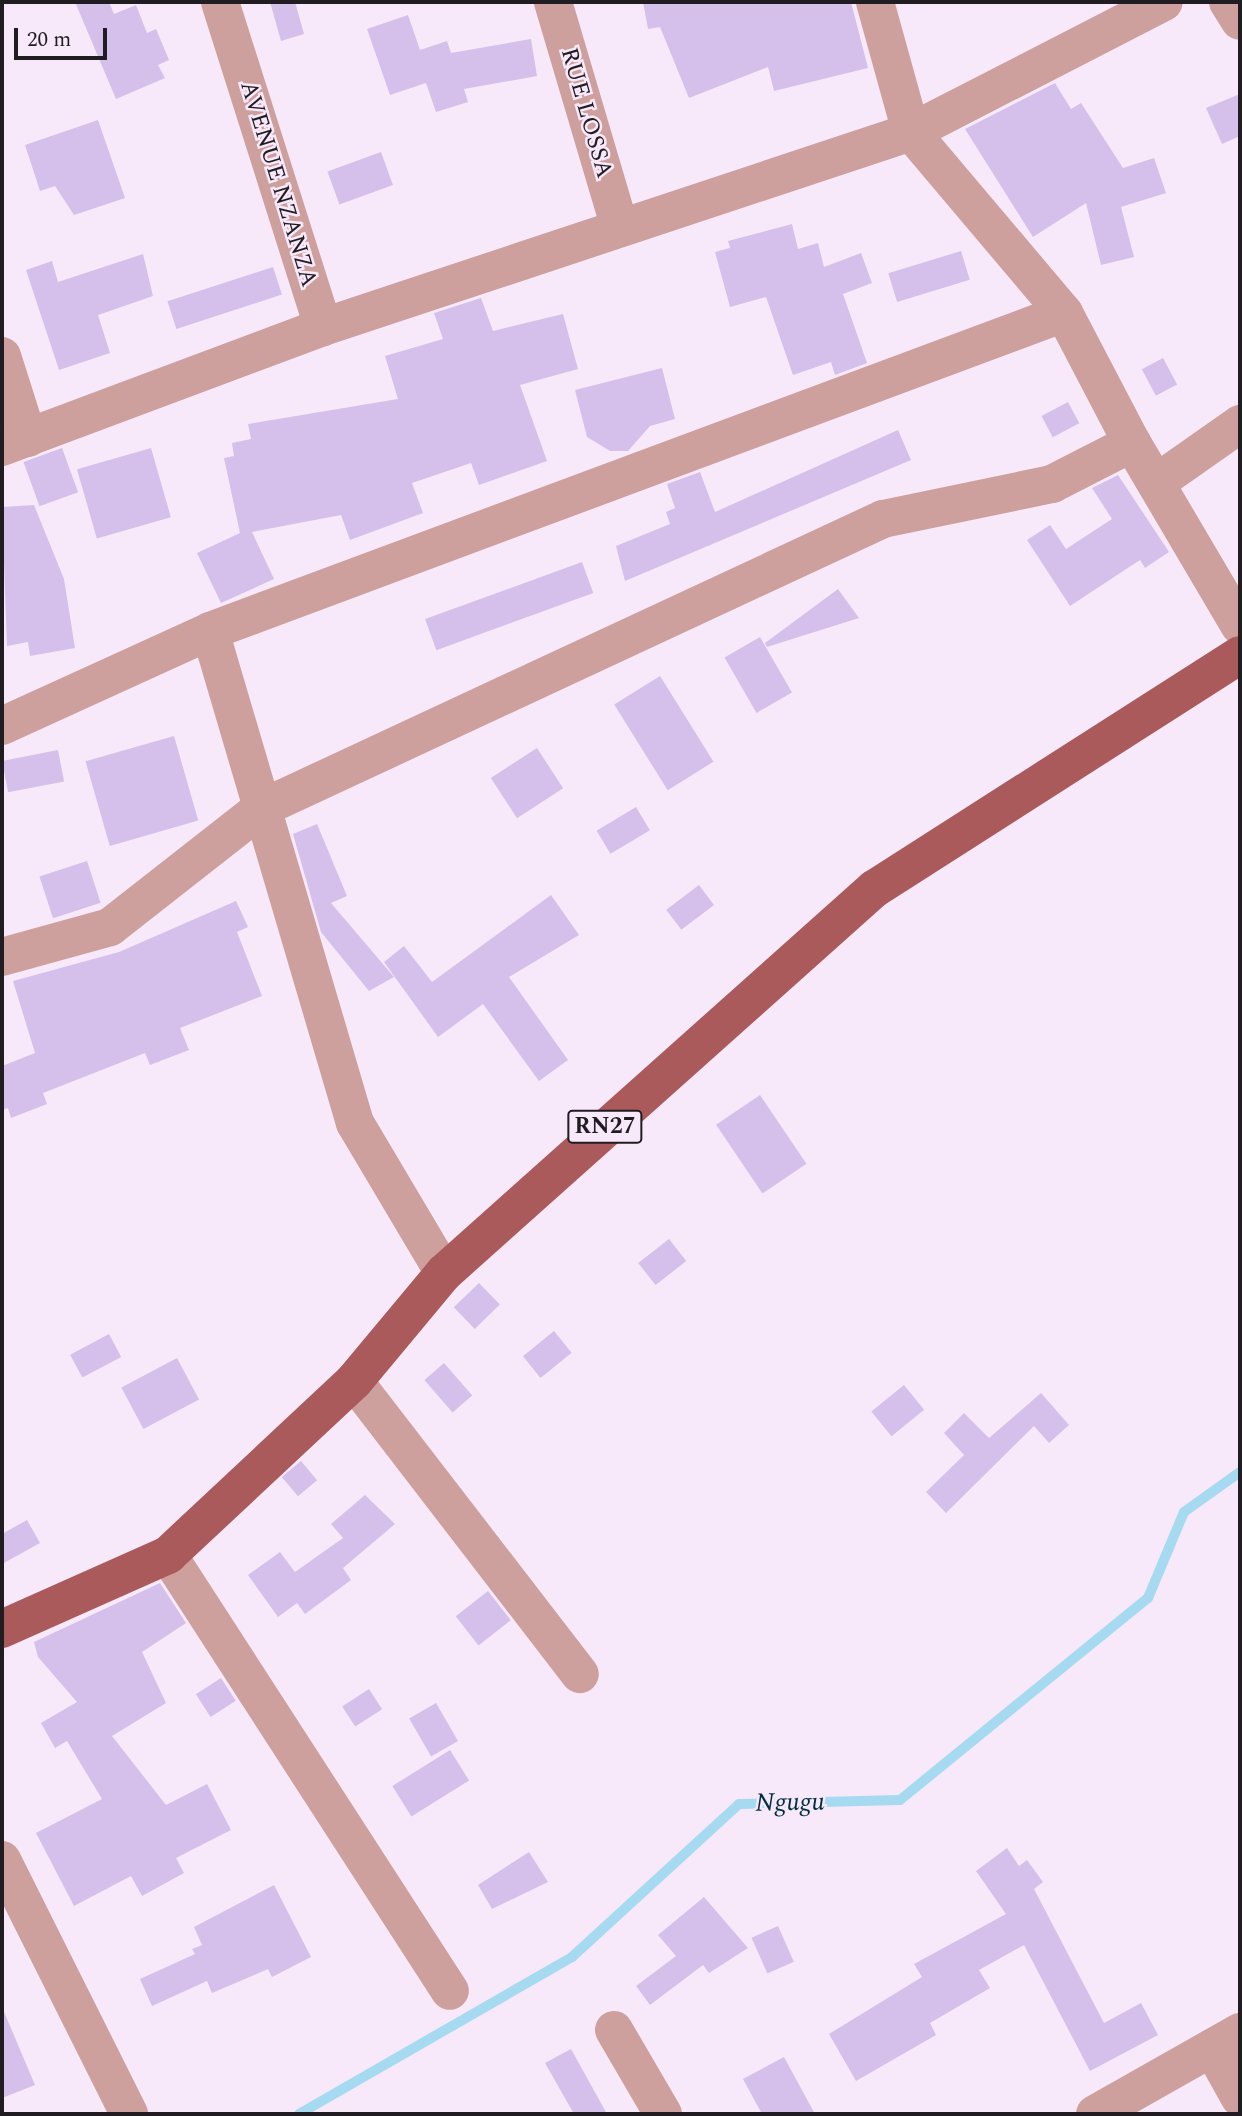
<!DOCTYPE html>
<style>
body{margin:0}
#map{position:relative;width:1242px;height:2116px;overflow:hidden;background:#f7e9f9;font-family:Spectral,serif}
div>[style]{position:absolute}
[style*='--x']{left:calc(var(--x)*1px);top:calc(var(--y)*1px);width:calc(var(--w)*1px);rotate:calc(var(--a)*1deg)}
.stream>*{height:10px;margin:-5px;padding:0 5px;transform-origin:5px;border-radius:5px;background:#a5daf0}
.building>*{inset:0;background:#d4c0ea;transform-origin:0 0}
.minor>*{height:38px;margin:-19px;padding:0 19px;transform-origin:19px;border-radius:19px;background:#cd9f9d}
.major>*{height:38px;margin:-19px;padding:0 19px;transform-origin:19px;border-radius:19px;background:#aa5a5a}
span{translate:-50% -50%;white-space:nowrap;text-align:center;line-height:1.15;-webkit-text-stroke:5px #f7e9f9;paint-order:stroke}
.shield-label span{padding:2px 5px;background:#f7e9f9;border:2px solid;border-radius:5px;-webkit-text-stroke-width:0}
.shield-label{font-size:23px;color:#211c22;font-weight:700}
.street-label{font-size:24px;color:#211c22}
.water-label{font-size:26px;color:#003040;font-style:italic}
.frame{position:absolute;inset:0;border:4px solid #211c22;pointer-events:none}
.scale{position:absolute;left:14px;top:28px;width:93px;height:32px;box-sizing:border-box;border:4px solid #211c22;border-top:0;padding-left:9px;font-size:21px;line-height:24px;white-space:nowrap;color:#211c22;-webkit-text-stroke:5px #f7e9f9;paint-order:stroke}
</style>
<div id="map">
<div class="stream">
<div style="--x:299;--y:2114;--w:315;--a:-29.9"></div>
<div style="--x:572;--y:1957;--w:226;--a:-42.5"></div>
<div style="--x:739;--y:1804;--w:161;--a:-1.4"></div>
<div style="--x:900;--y:1800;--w:320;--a:-39.2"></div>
<div style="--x:1148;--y:1598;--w:93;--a:-67.3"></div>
<div style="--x:1184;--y:1512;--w:69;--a:-35.5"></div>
</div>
<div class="building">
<div style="clip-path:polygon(75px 2px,109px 2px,114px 14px,136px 5px,147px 33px,156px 29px,169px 60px,158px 65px,165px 78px,116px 99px)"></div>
<div style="clip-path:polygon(270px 2px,295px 2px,304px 34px,281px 41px)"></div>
<div style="clip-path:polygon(643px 2px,851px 2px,868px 68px,774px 91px,768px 67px,689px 98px,660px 27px,648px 29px)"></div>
<div style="clip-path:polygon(408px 15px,420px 50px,447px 41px,451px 53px,531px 39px,537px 76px,464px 89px,468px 102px,436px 112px,426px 83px,390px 95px,367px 29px)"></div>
<div style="clip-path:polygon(1055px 83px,1071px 109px,1081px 103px,1123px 168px,1154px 158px,1166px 193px,1121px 207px,1134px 257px,1101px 265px,1086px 203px,1033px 237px,965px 129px)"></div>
<div style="clip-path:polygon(1240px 94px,1240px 136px,1222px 144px,1206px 108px)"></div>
<div style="clip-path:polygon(98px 120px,125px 198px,74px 215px,55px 186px,40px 191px,25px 145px)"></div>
<div style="left:381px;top:152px;width:35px;height:57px;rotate:70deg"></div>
<div style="clip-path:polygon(792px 224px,798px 249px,818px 243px,824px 267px,861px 253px,872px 283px,843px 294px,867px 363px,835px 375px,831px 362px,793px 375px,766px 297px,730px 307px,715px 252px,730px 248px,728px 241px)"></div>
<div style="left:961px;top:251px;width:30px;height:76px;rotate:73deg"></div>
<div style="clip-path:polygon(143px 254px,153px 296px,98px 315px,110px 353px,59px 370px,26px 270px,52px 261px,58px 282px)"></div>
<div style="left:273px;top:267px;width:29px;height:111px;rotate:72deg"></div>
<div style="clip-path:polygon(481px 298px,493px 331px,563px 314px,578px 369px,520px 385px,547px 461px,479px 485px,471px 463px,412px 483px,423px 513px,350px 540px,341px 515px,252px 532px,274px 579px,221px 603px,197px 553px,240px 533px,224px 458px,234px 456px,232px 443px,251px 439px,248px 424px,398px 399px,385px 356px,443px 339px,434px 313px)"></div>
<div style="left:1163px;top:358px;width:30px;height:24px;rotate:62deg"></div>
<div style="clip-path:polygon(662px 368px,675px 419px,650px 426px,628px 451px,610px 451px,587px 437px,575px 390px)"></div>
<div style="left:1068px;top:402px;width:24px;height:30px;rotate:62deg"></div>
<div style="clip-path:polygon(898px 430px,911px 460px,625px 581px,616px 546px,670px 524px,666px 512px,675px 508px,667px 484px,700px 472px,715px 512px)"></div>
<div style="left:62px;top:448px;width:47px;height:41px;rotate:70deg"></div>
<div style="left:151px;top:448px;width:72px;height:77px;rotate:74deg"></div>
<div style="clip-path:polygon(1118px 475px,1169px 552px,1145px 568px,1140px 560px,1070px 606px,1027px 540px,1050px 525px,1066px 549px,1112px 519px,1092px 488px)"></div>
<div style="clip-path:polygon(34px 505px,64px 579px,75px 648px,30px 656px,28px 642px,7px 646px,2px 507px)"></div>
<div style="left:582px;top:562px;width:33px;height:167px;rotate:70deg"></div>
<div style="clip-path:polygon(838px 589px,859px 618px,767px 647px,765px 643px)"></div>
<div style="left:760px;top:637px;width:64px;height:41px;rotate:60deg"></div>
<div style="left:660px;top:676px;width:101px;height:54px;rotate:58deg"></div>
<div style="left:174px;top:736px;width:88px;height:92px;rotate:74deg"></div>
<div style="left:537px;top:748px;width:48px;height:55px;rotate:57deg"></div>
<div style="left:58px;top:750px;width:32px;height:57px;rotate:79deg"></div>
<div style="left:636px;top:807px;width:27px;height:46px;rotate:59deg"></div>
<div style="clip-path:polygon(317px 824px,347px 896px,331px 903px,394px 977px,369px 991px,321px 932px,293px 834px)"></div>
<div style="left:87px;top:861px;width:44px;height:50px;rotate:72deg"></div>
<div style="left:699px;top:885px;width:25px;height:41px;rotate:53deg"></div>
<div style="clip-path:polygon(551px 895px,579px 935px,509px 977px,568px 1060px,539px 1081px,483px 1004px,438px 1037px,384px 962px,404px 946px,432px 982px)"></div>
<div style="clip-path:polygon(236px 901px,248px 927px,237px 932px,262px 996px,180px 1028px,189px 1050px,150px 1065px,145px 1053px,43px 1093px,47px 1104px,11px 1118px,8px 1108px,2px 1110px,2px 1066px,35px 1053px,13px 981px,119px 952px)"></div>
<div style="left:760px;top:1095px;width:83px;height:53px;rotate:56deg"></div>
<div style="left:669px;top:1239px;width:28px;height:39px;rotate:52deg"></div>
<div style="left:479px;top:1283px;width:30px;height:35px;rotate:46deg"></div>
<div style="left:554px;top:1331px;width:28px;height:40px;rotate:51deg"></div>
<div style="left:109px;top:1334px;width:26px;height:44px;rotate:62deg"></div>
<div style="left:177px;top:1358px;width:47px;height:63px;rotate:62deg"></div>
<div style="left:444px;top:1363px;width:43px;height:26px;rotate:49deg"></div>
<div style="left:904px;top:1385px;width:32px;height:42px;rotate:51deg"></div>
<div style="clip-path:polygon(1041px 1393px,1069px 1425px,1049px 1443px,1034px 1426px,946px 1513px,926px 1492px,964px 1455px,944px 1433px,964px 1413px,989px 1438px)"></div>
<div style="left:301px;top:1461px;width:25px;height:25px;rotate:50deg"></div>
<div style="clip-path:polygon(365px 1495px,395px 1524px,343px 1568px,351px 1580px,305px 1614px,297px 1603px,278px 1617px,248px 1575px,280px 1552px,295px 1572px,343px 1538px,331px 1524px)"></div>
<div style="clip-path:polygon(27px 1520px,40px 1543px,2px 1564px,2px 1534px)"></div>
<div style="clip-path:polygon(160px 1583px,186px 1623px,142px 1652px,166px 1703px,112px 1736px,166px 1805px,207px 1784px,231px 1830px,176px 1858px,184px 1873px,142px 1896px,131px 1876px,74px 1906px,36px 1833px,102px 1799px,67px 1741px,55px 1748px,41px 1723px,77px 1702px,38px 1657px,34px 1642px)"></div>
<div style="left:488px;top:1591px;width:37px;height:41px;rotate:52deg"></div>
<div style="left:221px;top:1678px;width:27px;height:30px;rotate:57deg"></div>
<div style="left:369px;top:1689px;width:24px;height:32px;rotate:57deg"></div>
<div style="left:436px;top:1703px;width:44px;height:31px;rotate:60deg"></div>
<div style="left:450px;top:1750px;width:36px;height:68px;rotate:58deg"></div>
<div style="clip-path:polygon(1007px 1848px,1019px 1866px,1027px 1860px,1043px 1882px,1034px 1889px,1104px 2023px,1141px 2003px,1158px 2035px,1090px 2071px,1024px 1945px,979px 1970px,990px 1988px,930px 2023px,936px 2035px,856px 2081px,829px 2034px,922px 1977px,914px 1964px,1006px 1914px,976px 1871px)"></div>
<div style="clip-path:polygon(529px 1852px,548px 1882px,492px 1909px,478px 1885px)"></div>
<div style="clip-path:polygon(274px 1885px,311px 1957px,272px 1977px,268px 1969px,212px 1993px,207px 1981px,152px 2006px,140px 1979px,195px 1954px,192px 1949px,202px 1945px,194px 1927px)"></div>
<div style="clip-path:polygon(704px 1897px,748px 1948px,709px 1973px,703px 1965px,650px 2005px,636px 1986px,676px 1956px,658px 1935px)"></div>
<div style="left:778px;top:1926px;width:39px;height:29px;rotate:66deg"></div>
<div style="clip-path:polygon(2px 2007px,35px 2085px,2px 2098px)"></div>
<div style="clip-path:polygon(571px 2049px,607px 2114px,574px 2114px,545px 2063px)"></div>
<div style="clip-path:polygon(784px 2057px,815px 2114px,762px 2114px,743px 2079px)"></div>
</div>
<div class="minor">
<div style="--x:220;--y:2;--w:341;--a:72.4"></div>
<div style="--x:553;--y:2;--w:233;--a:73.5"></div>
<div style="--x:875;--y:2;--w:135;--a:74.5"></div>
<div style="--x:911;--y:132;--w:237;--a:49.8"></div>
<div style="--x:1064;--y:313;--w:147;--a:62.4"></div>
<div style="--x:1132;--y:443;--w:212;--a:59.5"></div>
<div style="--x:1228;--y:2;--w:22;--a:58"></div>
<div style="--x:2;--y:356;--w:86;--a:72.4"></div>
<div style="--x:2;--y:447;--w:343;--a:-20.5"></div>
<div style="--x:323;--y:327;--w:619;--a:-18.35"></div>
<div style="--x:911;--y:132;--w:284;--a:-27.2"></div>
<div style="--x:1156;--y:483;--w:103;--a:-35.1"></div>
<div style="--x:210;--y:631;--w:513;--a:73.58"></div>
<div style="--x:355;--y:1123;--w:174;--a:59.3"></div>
<div style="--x:2;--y:726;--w:229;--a:-24.5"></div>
<div style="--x:210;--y:631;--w:911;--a:-20.42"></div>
<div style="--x:2;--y:957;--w:112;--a:-15.5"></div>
<div style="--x:110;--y:927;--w:193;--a:-38.1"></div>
<div style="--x:262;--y:808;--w:685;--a:-24.96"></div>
<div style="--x:883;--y:519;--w:173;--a:-11.7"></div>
<div style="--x:1052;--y:484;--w:90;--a:-27.1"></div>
<div style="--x:354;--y:1381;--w:370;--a:52.4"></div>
<div style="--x:168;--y:1555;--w:519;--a:57.11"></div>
<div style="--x:2;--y:1860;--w:284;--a:63.4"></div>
<div style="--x:614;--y:2030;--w:97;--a:59.7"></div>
<div style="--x:1212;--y:2048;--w:57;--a:60.8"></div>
<div style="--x:1095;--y:2114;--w:167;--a:-29.5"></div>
</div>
<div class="major">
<div style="--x:2;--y:1629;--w:182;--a:-24"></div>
<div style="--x:168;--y:1555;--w:255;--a:-43.1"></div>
<div style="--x:354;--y:1381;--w:141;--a:-50.2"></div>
<div style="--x:444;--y:1273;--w:577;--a:-41.77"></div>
<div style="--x:874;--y:889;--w:434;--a:-32.6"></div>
</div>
<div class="shield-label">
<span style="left:605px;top:1127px">RN27</span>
</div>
<div class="street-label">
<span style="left:586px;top:113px;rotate:74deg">RUE LOSSA</span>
<span style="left:278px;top:184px;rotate:73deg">AVENUE NZANZA</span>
</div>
<div class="water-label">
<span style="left:790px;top:1803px;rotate:-1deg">Ngugu</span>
</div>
<div class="frame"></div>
<div class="scale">20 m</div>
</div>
